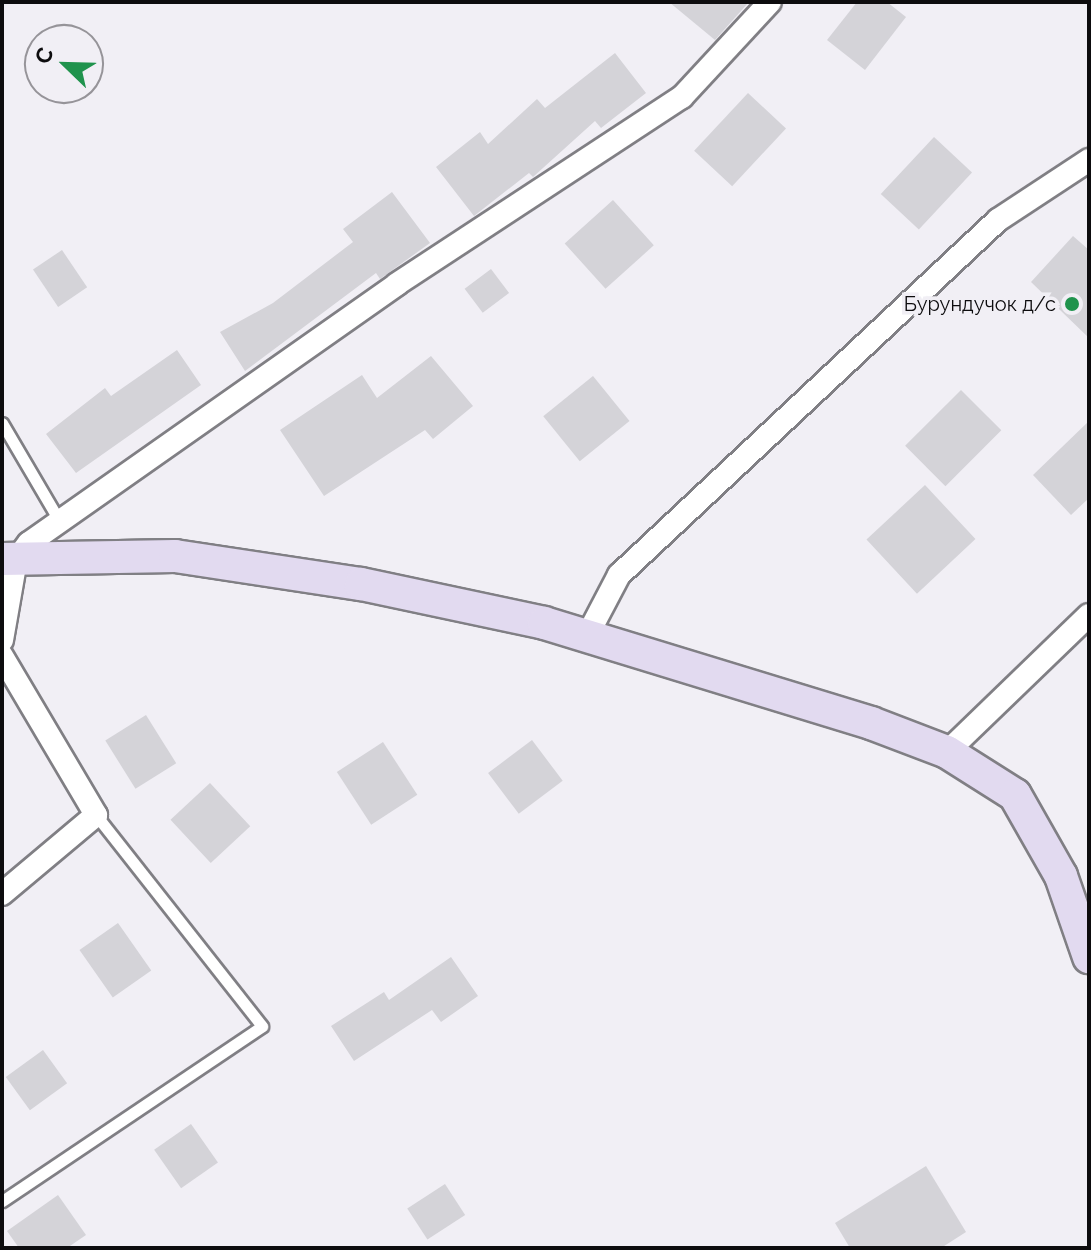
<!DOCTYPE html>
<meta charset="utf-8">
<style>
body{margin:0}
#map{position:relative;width:1091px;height:1250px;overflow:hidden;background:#f1eff5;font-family:Raleway,sans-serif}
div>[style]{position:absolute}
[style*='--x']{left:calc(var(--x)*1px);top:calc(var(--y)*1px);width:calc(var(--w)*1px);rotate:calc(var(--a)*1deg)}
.building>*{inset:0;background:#d4d3d8;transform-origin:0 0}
.roads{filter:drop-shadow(2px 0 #807f84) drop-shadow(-2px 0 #807f84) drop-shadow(0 2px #807f84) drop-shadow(0 -2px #807f84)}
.lane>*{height:11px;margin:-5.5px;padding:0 5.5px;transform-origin:5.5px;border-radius:5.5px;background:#fff}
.street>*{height:22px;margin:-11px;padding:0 11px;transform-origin:11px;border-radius:11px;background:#fff}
.secondary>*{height:32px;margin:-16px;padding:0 16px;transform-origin:16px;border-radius:16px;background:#e2daf0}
.dots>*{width:22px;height:22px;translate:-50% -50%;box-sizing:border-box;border:4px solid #f1eff5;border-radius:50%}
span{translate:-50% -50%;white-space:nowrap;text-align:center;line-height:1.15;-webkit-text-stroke:7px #f1eff5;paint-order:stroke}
.poi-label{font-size:20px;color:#0d0c0e}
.right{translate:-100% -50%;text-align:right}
.frame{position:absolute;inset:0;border:4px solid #0d0c0e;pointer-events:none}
.north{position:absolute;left:24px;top:24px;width:80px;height:80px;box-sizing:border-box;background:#f1eff5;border:2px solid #969499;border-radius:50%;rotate:293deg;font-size:22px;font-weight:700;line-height:32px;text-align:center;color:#0d0c0e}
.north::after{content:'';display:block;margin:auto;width:28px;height:36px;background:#20934d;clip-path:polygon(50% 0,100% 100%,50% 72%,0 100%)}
</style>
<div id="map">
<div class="building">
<div style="clip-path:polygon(669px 2px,749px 2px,715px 40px)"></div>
<div style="clip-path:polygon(857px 2px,887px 2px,906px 17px,865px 70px,827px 40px)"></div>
<div style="clip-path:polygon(615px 53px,646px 93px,601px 128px,595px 121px,533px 177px,529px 173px,474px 216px,436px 167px,480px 132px,488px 144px,537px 99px,545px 108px)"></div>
<div style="left:748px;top:93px;width:52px;height:79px;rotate:43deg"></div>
<div style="left:934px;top:137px;width:52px;height:78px;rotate:43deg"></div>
<div style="clip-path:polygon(392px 192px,430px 243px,380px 279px,376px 273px,245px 371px,220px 332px,273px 303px,353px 242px,343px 229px)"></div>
<div style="left:613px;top:200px;width:61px;height:65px;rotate:48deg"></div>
<div style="clip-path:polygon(1073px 236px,1089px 250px,1089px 338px,1031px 282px)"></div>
<div style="left:62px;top:250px;width:45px;height:35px;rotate:56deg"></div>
<div style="left:491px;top:269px;width:30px;height:33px;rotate:53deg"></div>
<div style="clip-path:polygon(177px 350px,201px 385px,76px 473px,46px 434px,105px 388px,111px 396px)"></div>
<div style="clip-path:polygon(431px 356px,473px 406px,433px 439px,425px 430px,324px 496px,280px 430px,362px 375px,377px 398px)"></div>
<div style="left:593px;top:376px;width:58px;height:64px;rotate:51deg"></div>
<div style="left:961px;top:390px;width:57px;height:79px;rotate:45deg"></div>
<div style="clip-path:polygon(1089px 421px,1089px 498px,1071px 515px,1033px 475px)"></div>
<div style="left:925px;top:485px;width:74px;height:80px;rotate:47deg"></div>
<div style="left:146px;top:715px;width:57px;height:48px;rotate:58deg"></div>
<div style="left:532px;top:740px;width:51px;height:55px;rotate:53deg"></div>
<div style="left:383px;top:742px;width:63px;height:55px;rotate:57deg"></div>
<div style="left:210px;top:783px;width:59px;height:54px;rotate:47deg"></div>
<div style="left:118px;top:923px;width:58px;height:47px;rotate:55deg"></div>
<div style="clip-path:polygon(451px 957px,478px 996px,441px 1022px,432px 1010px,354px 1061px,331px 1026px,384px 992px,389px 1000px)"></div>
<div style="left:43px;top:1050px;width:41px;height:46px;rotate:54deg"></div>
<div style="left:191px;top:1124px;width:47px;height:45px;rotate:55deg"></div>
<div style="clip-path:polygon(926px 1166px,966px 1232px,941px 1248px,850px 1248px,835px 1223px)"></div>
<div style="left:445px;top:1184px;width:37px;height:45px;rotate:57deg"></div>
<div style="clip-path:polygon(58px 1195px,86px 1235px,67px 1248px,19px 1248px,7px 1231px)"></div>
</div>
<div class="roads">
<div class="lane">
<div style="--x:2;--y:423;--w:115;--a:59.6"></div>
<div style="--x:2;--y:1201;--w:313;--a:-33.9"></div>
<div style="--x:262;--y:1026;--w:268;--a:-128.2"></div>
</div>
<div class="street">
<div style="--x:587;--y:636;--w:69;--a:-62.3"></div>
<div style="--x:619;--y:575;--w:519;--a:-43.13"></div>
<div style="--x:998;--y:220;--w:109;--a:-33.4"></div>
<div style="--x:2;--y:640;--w:81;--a:-80.1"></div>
<div style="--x:16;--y:560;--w:21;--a:-53"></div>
<div style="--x:29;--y:543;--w:450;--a:-35.1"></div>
<div style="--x:397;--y:284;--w:341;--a:-33.3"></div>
<div style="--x:682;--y:97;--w:129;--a:-47.2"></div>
<div style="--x:2;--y:656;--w:185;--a:59.4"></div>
<div style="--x:96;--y:815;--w:123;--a:140"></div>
<div style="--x:947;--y:752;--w:197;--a:-44"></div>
</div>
<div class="secondary">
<div style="--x:2;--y:559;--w:173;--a:-1"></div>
<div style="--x:175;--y:556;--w:188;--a:8.6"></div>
<div style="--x:361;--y:584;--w:187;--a:12"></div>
<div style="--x:544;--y:623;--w:342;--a:17"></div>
<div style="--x:871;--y:723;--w:81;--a:20.9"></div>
<div style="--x:947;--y:752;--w:80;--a:32.3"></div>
<div style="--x:1015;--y:795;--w:93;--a:60.4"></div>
<div style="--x:1061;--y:876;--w:86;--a:70.9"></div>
</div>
</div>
<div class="dots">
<div style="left:1072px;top:304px;background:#20934d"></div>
</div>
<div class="poi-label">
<span class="right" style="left:1056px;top:304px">Бурундучок д/с</span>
</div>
<div class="frame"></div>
<div class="north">С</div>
</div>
